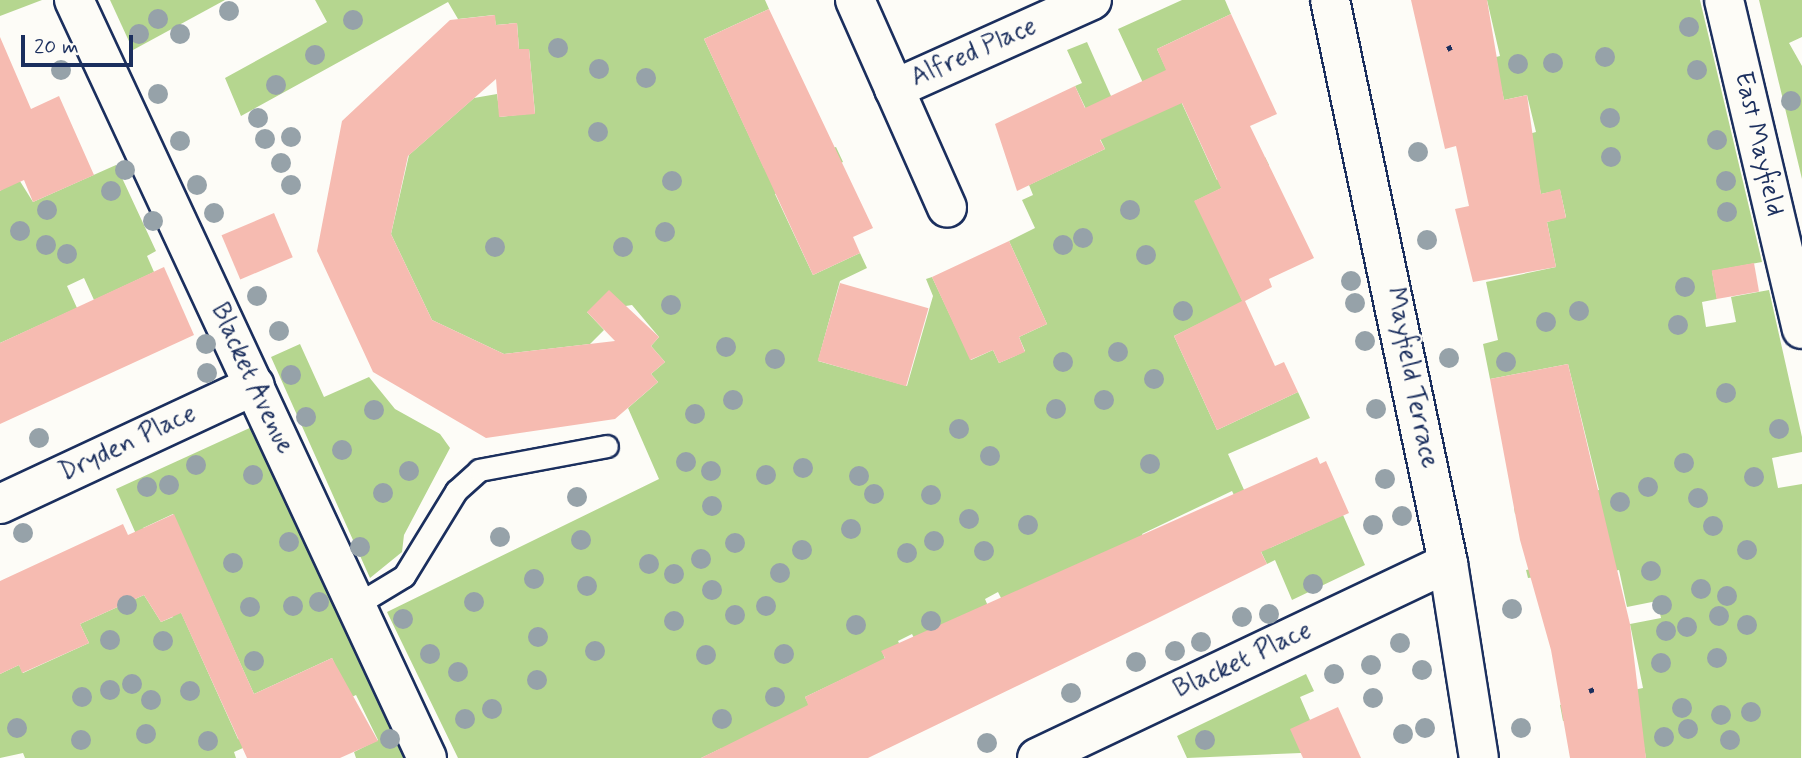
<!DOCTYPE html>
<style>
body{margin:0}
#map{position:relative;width:1802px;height:758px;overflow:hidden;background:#fdfcf7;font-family:Mynerve,sans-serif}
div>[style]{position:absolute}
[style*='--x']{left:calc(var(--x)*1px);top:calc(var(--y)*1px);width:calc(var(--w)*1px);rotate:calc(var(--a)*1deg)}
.green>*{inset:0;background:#b5d68f}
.building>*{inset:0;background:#f6bbb1;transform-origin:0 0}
.path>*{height:4.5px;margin-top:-2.25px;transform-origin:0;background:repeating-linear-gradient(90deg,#1b2f5e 0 5px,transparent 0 10px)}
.roads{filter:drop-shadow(2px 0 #1b2f5e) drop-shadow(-2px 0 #1b2f5e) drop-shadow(0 2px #1b2f5e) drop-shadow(0 -2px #1b2f5e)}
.lane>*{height:21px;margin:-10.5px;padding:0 10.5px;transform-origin:10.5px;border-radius:10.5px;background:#fdfcf7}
.street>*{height:38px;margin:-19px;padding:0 19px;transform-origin:19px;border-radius:19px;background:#fdfcf7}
.trees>*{width:20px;height:20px;margin:-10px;border-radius:50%;background:#96a2a9}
span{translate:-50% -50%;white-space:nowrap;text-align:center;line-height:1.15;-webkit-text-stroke:5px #fdfcf7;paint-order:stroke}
.street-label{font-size:26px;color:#1b2f5e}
.scale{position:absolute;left:21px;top:35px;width:112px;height:32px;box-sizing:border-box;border:4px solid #1b2f5e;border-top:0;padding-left:9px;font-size:21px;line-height:24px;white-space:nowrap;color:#1b2f5e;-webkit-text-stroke:5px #fdfcf7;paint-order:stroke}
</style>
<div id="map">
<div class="green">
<div style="clip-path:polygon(0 0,42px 0,0 16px)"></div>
<div style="clip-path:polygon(110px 0,225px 0,133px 50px)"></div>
<div style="clip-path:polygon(315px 0,765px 0,769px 9px,704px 39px,764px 168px,836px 147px,843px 162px,775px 194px,813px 275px,860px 253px,867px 268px,840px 281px,818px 361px,907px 386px,933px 296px,926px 279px,932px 277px,971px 360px,993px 350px,999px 363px,1015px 356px,1025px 351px,1019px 337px,1047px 324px,1009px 241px,1035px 228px,1022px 200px,1033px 195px,1029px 185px,1105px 149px,1075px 86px,1082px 83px,1067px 50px,1087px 42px,1111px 96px,1157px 113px,1118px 29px,1182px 0,1225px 0,1231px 14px,1157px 49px,1217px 180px,1265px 157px,1269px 165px,1195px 201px,1243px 302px,1174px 336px,1217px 430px,1298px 392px,1310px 418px,1228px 454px,1270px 548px,1343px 515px,1365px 565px,1292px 600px,1275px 560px,1267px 564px,1232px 491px,1142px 534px,1177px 607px,1022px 640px,998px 592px,985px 599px,990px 611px,918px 646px,912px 634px,898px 641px,919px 686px,904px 679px,882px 651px,885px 659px,805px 697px,834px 758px,722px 748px,701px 758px,458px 758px,387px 612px,659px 479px,628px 408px,658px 382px,651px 374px,665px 362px,651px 346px,659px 337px,632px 305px,587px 312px,604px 330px,590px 344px,504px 354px,432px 320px,391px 234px,409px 155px,474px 98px,497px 94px,500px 117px,535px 113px,529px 49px,519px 49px,517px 23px,496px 25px,494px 15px,458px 19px,448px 2px,241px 116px,225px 78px,327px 22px)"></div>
<div style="clip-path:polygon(1487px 0,1700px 0,1762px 262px,1712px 271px,1717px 299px,1702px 302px,1706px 327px,1736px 322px,1731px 297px,1769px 290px,1802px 437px,1802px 452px,1772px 458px,1778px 488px,1802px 484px,1801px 758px,1646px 758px,1637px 708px,1563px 721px,1560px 705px,1643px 688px,1630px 624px,1661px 618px,1657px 601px,1627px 607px,1619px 570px,1538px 586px,1536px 577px,1528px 578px,1526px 570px,1609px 553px,1576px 502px,1515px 514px,1514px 507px,1599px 490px,1568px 364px,1490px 379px,1483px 344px,1498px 340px,1486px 282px,1556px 267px,1547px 222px,1566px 217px,1560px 190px,1541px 194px,1536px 170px,1514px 138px,1536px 132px,1527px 95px,1504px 100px,1497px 68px,1428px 74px,1500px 56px)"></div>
<div style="clip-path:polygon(1759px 0,1802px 0,1802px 37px,1789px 43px,1802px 66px,1802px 179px)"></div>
<div style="clip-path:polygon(116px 165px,156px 251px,147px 256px,154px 272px,94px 300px,84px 278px,67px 286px,77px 308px,0 343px,0 191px,18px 178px,33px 202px)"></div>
<div style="clip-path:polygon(300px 344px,324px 397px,369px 377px,395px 409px,440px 434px,450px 448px,404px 535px,402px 552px,370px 578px,271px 357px)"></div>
<div style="clip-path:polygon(254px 426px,409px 758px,356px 758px,354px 752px,378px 740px,356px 695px,332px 706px,346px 690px,332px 658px,254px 694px,173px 514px,143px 528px,238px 739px,254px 743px,234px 752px,236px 758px,25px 758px,23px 753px,0 758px,0 674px,19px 665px,23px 673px,89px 643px,80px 624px,144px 595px,161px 622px,173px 617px,116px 489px)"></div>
<div style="clip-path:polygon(1306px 674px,1314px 691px,1300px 697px,1310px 720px,1301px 753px,1187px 758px,1177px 736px)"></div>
</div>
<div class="building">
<div style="clip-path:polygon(1411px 0,1487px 0,1504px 100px,1527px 95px,1541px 194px,1560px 189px,1566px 218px,1547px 222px,1556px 267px,1473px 282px,1455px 209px,1469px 206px,1456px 146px,1445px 149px)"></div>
<div style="clip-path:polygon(769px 9px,873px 228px,853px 237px,860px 253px,813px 275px,704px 39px)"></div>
<div style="clip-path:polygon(1231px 14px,1277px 114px,1250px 126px,1314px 258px,1269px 279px,1272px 287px,1245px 301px,1275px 366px,1284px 362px,1298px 392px,1217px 430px,1174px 336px,1242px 301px,1194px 201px,1221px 188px,1182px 103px,1100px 140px,1105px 149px,1017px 191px,995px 124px,1075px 86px,1085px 108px,1166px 70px,1157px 49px)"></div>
<div style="clip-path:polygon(495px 15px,496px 25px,517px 23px,519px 49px,529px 49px,535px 114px,499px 117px,496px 79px,408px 156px,391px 234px,432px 320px,504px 354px,615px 341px,587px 312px,609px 290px,659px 337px,651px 346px,665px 362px,651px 374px,658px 382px,615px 419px,486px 438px,373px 372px,317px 251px,342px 121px,450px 20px)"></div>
<div style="clip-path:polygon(0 37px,31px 109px,59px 96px,94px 175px,33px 202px,24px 180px,0 191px)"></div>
<div style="left:274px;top:213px;width:48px;height:57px;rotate:67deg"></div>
<div style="clip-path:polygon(1009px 241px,1047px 324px,1019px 337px,1025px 352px,999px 363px,993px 350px,970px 360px,932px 277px)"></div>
<div style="left:1754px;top:263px;width:29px;height:43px;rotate:80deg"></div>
<div style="clip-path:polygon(164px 267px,194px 335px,0 424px,0 343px)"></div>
<div style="left:840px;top:283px;width:92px;height:81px;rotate:16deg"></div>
<div style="clip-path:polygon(1568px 364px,1630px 624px,1646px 758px,1570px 758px,1551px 650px,1520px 540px,1490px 379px)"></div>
<div style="clip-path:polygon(1317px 457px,1320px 464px,1326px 461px,1349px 513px,1261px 552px,1267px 564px,1156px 619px,868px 758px,701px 758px,808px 705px,805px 697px,885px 658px,881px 651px)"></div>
<div style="clip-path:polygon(174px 514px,254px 694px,332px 658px,378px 741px,340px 758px,247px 758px,181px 613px,161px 622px,144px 595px,80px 624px,89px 643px,22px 673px,19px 665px,0 674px,0 581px,123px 524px,128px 535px)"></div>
<div style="clip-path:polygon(1338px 707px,1361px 758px,1303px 758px,1290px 729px)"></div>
</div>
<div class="path">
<div style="--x:1447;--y:49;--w:7;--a:-27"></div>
<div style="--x:1589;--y:691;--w:9;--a:-21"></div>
</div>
<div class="roads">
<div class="lane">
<div style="--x:356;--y:605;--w:56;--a:-31.1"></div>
<div style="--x:404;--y:576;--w:100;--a:-58.5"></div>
<div style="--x:456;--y:491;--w:31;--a:-42"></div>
<div style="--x:479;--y:470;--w:130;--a:-10.6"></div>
</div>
<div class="street">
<div style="--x:74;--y:0;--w:836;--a:65.03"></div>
<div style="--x:855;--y:0;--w:227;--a:66.1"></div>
<div style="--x:1330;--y:0;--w:575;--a:78.16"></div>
<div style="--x:1448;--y:563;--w:197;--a:81"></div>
<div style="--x:1724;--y:0;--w:338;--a:76.7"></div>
<div style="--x:894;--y:89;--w:217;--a:-24.2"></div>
<div style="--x:0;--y:504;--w:281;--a:-25"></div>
<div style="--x:1037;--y:758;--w:455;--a:-25.4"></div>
</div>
</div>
<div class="trees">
<div style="left:229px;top:11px"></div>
<div style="left:158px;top:19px"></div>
<div style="left:353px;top:20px"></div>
<div style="left:1689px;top:27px"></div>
<div style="left:139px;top:34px"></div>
<div style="left:180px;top:34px"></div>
<div style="left:558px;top:48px"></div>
<div style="left:315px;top:55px"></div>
<div style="left:1605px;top:57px"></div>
<div style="left:1553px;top:63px"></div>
<div style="left:1518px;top:64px"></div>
<div style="left:599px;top:69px"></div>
<div style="left:61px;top:70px"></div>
<div style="left:1697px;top:70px"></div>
<div style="left:646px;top:78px"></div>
<div style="left:276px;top:85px"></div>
<div style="left:158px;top:94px"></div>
<div style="left:1791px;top:101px"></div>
<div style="left:258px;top:118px"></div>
<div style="left:1610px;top:118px"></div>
<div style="left:598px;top:132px"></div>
<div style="left:291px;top:137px"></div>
<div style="left:265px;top:139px"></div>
<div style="left:1717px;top:140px"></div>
<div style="left:180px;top:141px"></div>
<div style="left:1418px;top:152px"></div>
<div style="left:1611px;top:157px"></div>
<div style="left:281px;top:163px"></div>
<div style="left:125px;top:170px"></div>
<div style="left:672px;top:181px"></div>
<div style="left:1726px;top:181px"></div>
<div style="left:197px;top:185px"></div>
<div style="left:291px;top:185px"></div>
<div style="left:111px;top:191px"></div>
<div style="left:47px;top:210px"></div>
<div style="left:1130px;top:210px"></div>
<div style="left:1727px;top:212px"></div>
<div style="left:214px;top:213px"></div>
<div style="left:153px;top:221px"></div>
<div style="left:20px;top:231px"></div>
<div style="left:665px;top:232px"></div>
<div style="left:1083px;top:238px"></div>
<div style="left:1427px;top:240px"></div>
<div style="left:46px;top:245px"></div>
<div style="left:1063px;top:245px"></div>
<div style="left:495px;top:247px"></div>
<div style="left:623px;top:247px"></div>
<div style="left:67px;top:254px"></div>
<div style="left:1146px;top:255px"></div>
<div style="left:1351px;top:281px"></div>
<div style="left:1685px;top:287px"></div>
<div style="left:257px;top:296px"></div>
<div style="left:1355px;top:303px"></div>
<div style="left:671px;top:305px"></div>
<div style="left:1183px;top:311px"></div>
<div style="left:1579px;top:311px"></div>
<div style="left:1546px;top:322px"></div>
<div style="left:1678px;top:325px"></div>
<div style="left:279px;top:331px"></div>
<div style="left:1365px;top:341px"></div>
<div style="left:206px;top:344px"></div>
<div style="left:726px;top:347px"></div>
<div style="left:1118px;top:352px"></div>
<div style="left:1449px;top:358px"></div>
<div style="left:775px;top:359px"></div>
<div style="left:1063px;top:362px"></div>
<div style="left:1506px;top:362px"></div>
<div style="left:207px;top:373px"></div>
<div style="left:291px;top:375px"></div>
<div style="left:1154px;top:379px"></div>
<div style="left:1726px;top:393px"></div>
<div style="left:733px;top:400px"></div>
<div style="left:1104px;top:400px"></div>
<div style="left:1056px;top:409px"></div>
<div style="left:1376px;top:409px"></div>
<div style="left:374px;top:410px"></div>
<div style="left:695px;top:414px"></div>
<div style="left:306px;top:417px"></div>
<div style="left:959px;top:429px"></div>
<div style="left:1779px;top:429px"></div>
<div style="left:39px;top:438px"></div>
<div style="left:342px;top:450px"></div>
<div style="left:990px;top:456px"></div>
<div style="left:686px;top:462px"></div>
<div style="left:1684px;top:463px"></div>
<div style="left:1150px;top:464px"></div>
<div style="left:196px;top:465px"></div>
<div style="left:803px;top:468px"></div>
<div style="left:409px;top:471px"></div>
<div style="left:711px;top:471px"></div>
<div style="left:253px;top:475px"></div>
<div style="left:766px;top:475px"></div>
<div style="left:859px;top:476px"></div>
<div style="left:1754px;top:477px"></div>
<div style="left:1385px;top:479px"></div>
<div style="left:169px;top:485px"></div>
<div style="left:147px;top:487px"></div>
<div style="left:1648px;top:487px"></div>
<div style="left:383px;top:493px"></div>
<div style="left:874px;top:494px"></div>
<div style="left:931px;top:495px"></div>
<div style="left:577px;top:497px"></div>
<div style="left:1698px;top:498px"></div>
<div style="left:1620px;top:502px"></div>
<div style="left:712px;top:506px"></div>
<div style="left:1402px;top:516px"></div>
<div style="left:969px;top:519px"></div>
<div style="left:1028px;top:525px"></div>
<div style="left:1373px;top:525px"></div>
<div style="left:1713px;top:526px"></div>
<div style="left:851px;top:529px"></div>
<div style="left:23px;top:533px"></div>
<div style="left:500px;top:537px"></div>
<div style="left:581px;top:540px"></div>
<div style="left:934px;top:541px"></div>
<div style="left:289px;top:542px"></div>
<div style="left:735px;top:543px"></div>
<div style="left:360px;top:547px"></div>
<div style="left:802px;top:550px"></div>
<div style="left:1747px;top:550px"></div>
<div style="left:984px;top:551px"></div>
<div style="left:907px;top:553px"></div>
<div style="left:701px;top:559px"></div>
<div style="left:233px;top:563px"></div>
<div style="left:649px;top:564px"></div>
<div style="left:1651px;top:571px"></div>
<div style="left:780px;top:573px"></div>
<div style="left:674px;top:574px"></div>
<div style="left:534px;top:579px"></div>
<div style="left:1313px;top:584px"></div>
<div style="left:587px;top:586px"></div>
<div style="left:1701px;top:589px"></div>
<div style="left:712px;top:590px"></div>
<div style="left:1727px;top:596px"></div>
<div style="left:319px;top:602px"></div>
<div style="left:474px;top:602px"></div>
<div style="left:127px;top:605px"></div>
<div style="left:1662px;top:605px"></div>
<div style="left:293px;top:606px"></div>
<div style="left:766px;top:606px"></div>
<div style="left:250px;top:607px"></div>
<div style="left:1512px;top:609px"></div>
<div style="left:1269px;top:614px"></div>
<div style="left:735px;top:615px"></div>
<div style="left:1719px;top:616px"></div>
<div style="left:1242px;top:617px"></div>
<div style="left:403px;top:619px"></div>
<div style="left:674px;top:621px"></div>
<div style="left:931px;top:621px"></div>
<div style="left:856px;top:625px"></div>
<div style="left:1747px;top:625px"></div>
<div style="left:1687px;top:627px"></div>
<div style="left:1666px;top:631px"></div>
<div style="left:538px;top:637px"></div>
<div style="left:110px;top:640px"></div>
<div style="left:163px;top:641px"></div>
<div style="left:1201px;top:642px"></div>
<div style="left:1400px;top:643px"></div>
<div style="left:595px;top:651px"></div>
<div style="left:1175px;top:651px"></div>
<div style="left:430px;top:654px"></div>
<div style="left:784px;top:654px"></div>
<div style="left:706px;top:655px"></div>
<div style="left:1717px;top:658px"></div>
<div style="left:254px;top:661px"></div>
<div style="left:1136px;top:662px"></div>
<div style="left:1661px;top:663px"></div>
<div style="left:1371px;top:665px"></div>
<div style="left:1422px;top:670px"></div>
<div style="left:458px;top:672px"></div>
<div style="left:1334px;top:674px"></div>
<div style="left:537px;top:680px"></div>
<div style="left:132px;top:684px"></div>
<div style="left:110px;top:690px"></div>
<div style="left:190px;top:691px"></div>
<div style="left:1071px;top:693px"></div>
<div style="left:82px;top:697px"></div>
<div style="left:775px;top:697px"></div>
<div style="left:1373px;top:698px"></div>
<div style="left:151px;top:700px"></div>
<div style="left:1682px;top:708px"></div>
<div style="left:492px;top:709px"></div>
<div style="left:1751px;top:712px"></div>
<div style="left:1721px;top:715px"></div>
<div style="left:465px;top:719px"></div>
<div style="left:722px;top:719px"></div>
<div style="left:17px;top:728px"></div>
<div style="left:1425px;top:728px"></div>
<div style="left:1521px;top:728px"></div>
<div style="left:1688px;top:729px"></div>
<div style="left:146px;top:734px"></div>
<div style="left:1403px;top:734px"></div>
<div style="left:1664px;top:737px"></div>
<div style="left:390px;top:739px"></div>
<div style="left:81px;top:740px"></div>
<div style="left:1205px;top:740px"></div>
<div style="left:1730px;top:740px"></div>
<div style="left:208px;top:741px"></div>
<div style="left:987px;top:743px"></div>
</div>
<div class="street-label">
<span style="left:974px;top:53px;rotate:-24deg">Alfred Place</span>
<span style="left:1758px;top:144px;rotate:77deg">East Mayfield</span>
<span style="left:1411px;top:378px;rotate:79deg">Mayfield Terrace</span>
<span style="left:251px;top:379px;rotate:65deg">Blacket Avenue</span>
<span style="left:128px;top:444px;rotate:-25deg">Dryden Place</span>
<span style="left:1243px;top:661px;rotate:-25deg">Blacket Place</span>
</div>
<div class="scale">20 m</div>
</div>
